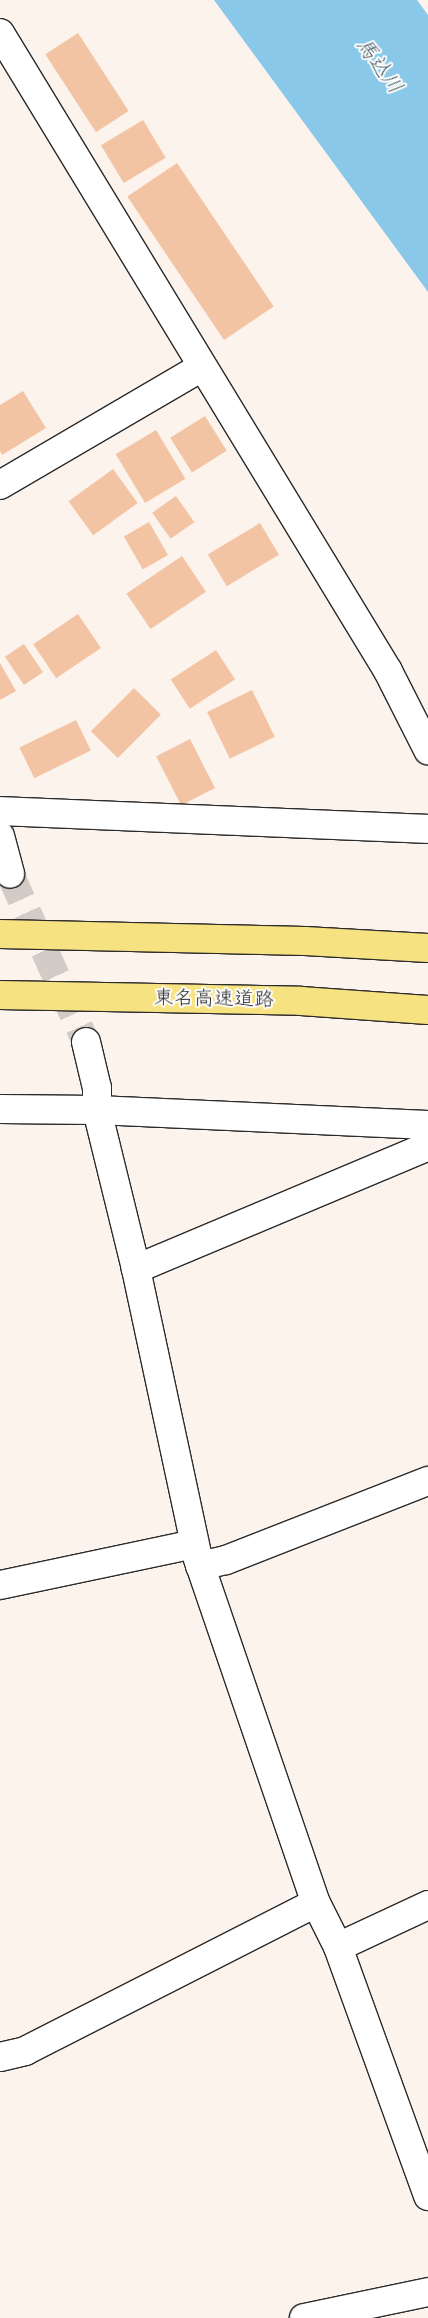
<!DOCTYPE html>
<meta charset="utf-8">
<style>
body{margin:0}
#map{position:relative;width:428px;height:2318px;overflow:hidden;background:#fdf3ed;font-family:Mynerve,"Klee One",sans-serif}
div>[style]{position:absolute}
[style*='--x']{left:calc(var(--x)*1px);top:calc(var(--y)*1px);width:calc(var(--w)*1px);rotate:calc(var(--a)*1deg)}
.water>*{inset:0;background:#89c8e9}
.building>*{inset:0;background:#f3c4a3;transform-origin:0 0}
.street-tunnel>*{height:28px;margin-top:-14px;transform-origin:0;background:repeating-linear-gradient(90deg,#d3cbc6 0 28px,transparent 0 42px)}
.roads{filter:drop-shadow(1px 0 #2b2b2b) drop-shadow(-1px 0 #2b2b2b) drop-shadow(0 1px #2b2b2b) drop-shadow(0 -1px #2b2b2b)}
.street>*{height:28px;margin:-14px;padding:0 14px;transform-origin:14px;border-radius:14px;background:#fff}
.secondary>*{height:28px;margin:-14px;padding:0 14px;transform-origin:14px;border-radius:14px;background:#fff}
.highway>*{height:28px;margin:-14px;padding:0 14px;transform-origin:14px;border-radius:14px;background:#f7e281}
span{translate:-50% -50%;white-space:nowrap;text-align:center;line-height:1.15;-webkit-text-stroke:4px #fff;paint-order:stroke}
.street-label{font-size:20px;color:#2b2b2b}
.water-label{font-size:21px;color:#475a64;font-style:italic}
</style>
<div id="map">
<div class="water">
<div style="clip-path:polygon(214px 0,417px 0,428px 15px,428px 292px)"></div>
</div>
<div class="building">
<div style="left:78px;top:33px;width:93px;height:39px;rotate:57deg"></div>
<div style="left:143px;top:120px;width:44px;height:49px;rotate:59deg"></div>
<div style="left:177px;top:163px;width:173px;height:60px;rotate:56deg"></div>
<div style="clip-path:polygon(23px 391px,46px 428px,2px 455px,0 451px,0 405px)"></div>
<div style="left:205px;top:416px;width:41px;height:41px;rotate:58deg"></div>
<div style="left:156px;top:430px;width:57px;height:47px;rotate:59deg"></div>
<div style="left:113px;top:469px;width:42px;height:55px;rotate:54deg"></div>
<div style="left:176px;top:496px;width:32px;height:29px;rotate:55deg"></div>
<div style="left:149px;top:522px;width:38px;height:29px;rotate:60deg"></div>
<div style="left:260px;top:523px;width:37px;height:61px;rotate:59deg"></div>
<div style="left:182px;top:556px;width:43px;height:67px;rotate:56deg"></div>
<div style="left:78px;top:614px;width:41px;height:54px;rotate:56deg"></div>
<div style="left:24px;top:644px;width:34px;height:23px;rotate:56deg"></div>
<div style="left:216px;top:650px;width:35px;height:54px;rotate:57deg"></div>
<div style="clip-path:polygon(0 663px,16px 691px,0 700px)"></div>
<div style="left:134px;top:688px;width:38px;height:61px;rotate:45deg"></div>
<div style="left:252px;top:690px;width:52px;height:50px;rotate:64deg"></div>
<div style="left:76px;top:720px;width:34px;height:63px;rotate:64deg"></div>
<div style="left:190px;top:739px;width:55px;height:38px;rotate:63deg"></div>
</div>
<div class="street-tunnel">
<div style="--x:10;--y:874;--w:184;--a:65.7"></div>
</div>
<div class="roads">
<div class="street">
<div style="--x:0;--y:485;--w:234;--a:-30.3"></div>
<div style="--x:0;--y:811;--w:428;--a:2.4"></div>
<div style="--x:0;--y:836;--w:39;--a:75"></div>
<div style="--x:86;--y:1042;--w:47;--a:76.6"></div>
<div style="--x:97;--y:1088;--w:22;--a:90"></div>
<div style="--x:97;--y:1110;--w:164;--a:76.2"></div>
<div style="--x:136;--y:1269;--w:297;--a:77.9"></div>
<div style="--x:198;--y:1559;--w:364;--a:71.1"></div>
<div style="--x:316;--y:1903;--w:49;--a:63.4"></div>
<div style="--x:338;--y:1947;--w:265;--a:70.1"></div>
<div style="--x:0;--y:1109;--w:97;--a:0.6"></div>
<div style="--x:97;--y:1110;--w:331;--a:2.6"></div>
<div style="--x:136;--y:1269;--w:317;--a:-22.8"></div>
<div style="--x:200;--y:1566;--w:27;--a:-13"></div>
<div style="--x:226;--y:1560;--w:217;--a:-21.4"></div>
<div style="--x:0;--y:1585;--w:198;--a:-11.9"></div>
<div style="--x:338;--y:1947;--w:99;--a:-25"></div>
<div style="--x:0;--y:2057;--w:26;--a:-13"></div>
<div style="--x:25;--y:2051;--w:326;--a:-27"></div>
</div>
<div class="secondary">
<div style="--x:0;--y:33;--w:747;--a:58.69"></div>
<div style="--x:388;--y:671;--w:89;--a:63.1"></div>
<div style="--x:304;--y:2318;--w:127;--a:-11.8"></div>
</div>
<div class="highway">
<div style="--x:0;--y:934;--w:305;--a:1.3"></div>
<div style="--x:305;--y:941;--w:123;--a:3.3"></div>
<div style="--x:0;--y:995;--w:301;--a:1.1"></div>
<div style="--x:301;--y:1001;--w:127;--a:4.1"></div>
</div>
</div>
<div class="street-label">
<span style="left:214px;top:999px;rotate:1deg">東名高速道路</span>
</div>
<div class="water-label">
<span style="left:379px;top:66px;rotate:54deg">馬込川</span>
</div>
</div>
